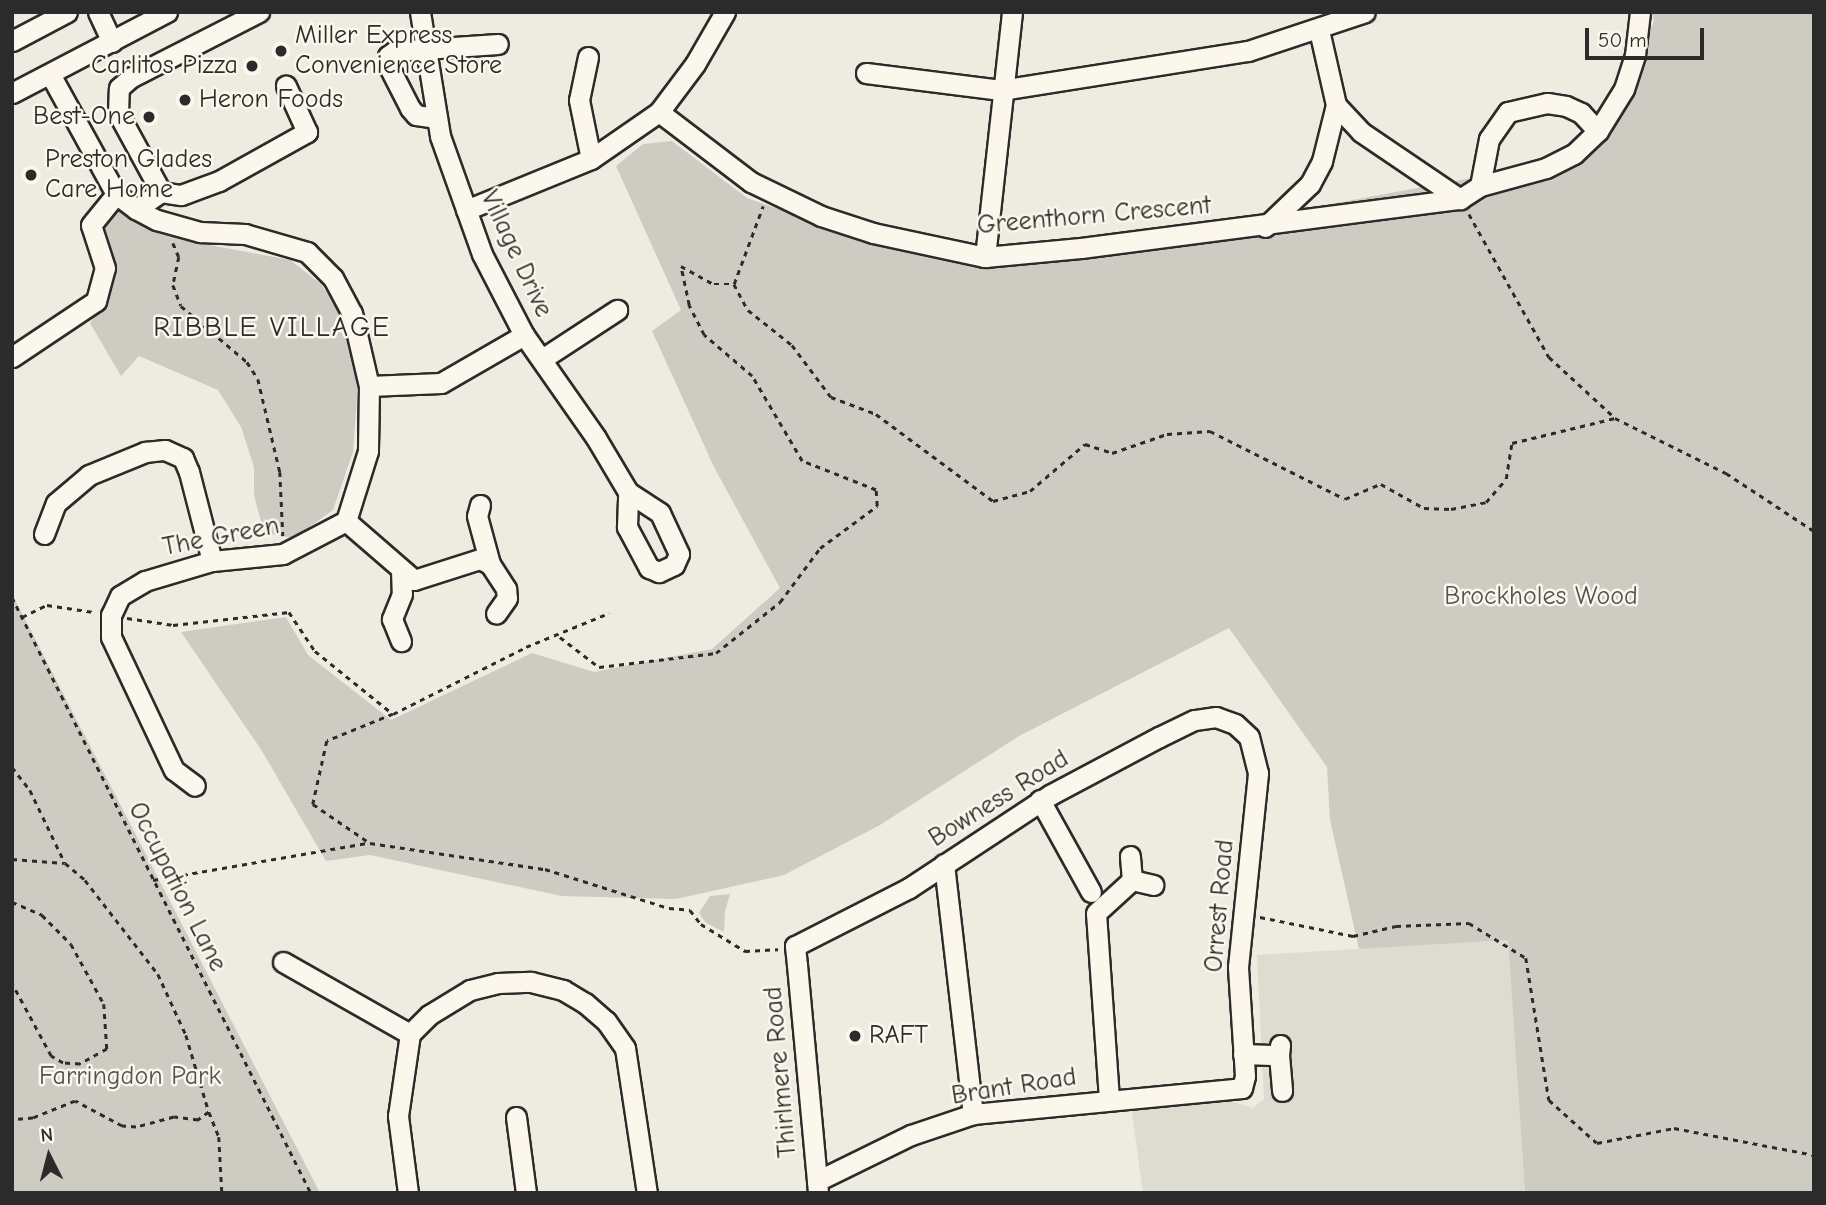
<!DOCTYPE html>
<style>
body{margin:0}
#map{position:relative;width:1826px;height:1205px;overflow:hidden;background:#eeebe0;font-family:"Comic Neue",sans-serif}
div>[style]{position:absolute}
[style*='--x']{left:calc(var(--x)*1px);top:calc(var(--y)*1px);width:calc(var(--w)*1px);rotate:calc(var(--a)*1deg)}
.built>*{inset:0;background:#dedbd1}
.green>*{inset:0;background:#cecbc2}
.path>*{height:2.5px;margin-top:-1.25px;transform-origin:0;background:repeating-linear-gradient(90deg,#2b2b2b 0 5px,transparent 0 10px)}
.roads{filter:drop-shadow(2px 0 #2b2b2b) drop-shadow(-2px 0 #2b2b2b) drop-shadow(0 2px #2b2b2b) drop-shadow(0 -2px #2b2b2b)}
.minor>*{height:19px;margin:-9.5px;padding:0 9.5px;transform-origin:9.5px;border-radius:9.5px;background:#fbf7ec}
.dots>*{width:19px;height:19px;translate:-50% -50%;box-sizing:border-box;border:4px solid #fbf7ec;border-radius:50%}
span{translate:-50% -50%;white-space:nowrap;text-align:center;line-height:1.15;-webkit-text-stroke:5px #fbf7ec;paint-order:stroke}
.poi-label{font-size:26px;color:#2b2b2b}
.left{translate:0 -50%;text-align:left}
.right{translate:-100% -50%;text-align:right}
.street-label{font-size:26px;color:#2b2b2b}
.park-label{font-size:26px;color:#545351}
.neighbourhood-label{font-size:28px;color:#2b2b2b;letter-spacing:2px}
.frame{position:absolute;inset:0;border:14px solid #2b2b2b;pointer-events:none}
.north{position:absolute;left:14px;top:1121px;width:70px;height:70px;-webkit-text-stroke:5px #fbf7ec;paint-order:stroke;rotate:354deg;font-size:19px;font-weight:700;line-height:28px;text-align:center;color:#2b2b2b}
.north::after{content:'';display:block;margin:auto;width:24px;height:32px;background:#2b2b2b;clip-path:polygon(50% 0,100% 100%,50% 72%,0 100%)}
.scale{position:absolute;left:1585px;top:28px;width:119px;height:32px;box-sizing:border-box;border:4px solid #2b2b2b;border-top:0;padding-left:9px;font-size:21px;line-height:24px;white-space:nowrap;color:#2b2b2b;-webkit-text-stroke:5px #fbf7ec;paint-order:stroke}
</style>
<div id="map">
<div class="built">
<div style="clip-path:polygon(1508px 940px,1525px 1193px,1143px 1193px,1131px 1106px,1231px 1101px,1253px 1108px,1264px 1099px,1257px 955px)"></div>
</div>
<div class="green">
<div style="clip-path:polygon(1652px 12px,1814px 12px,1814px 1193px,1525px 1193px,1508px 940px,1359px 949px,1330px 820px,1327px 767px,1229px 628px,1019px 736px,880px 825px,784px 875px,676px 899px,562px 896px,370px 855px,326px 861px,262px 751px,181px 632px,286px 617px,308px 655px,391px 720px,532px 653px,594px 672px,712px 649px,780px 588px,714px 467px,652px 331px,681px 310px,616px 166px,643px 144px,672px 141px,747px 198px,867px 240px,988px 267px,1548px 164px,1603px 140px,1654px 21px)"></div>
<div style="clip-path:polygon(125px 209px,183px 240px,290px 260px,321px 284px,347px 323px,358px 383px,353px 452px,333px 510px,294px 538px,264px 533px,254px 495px,254px 467px,241px 427px,218px 390px,139px 356px,121px 376px,90px 323px,107px 301px,115px 277px,113px 256px,96px 228px,103px 216px)"></div>
<div style="clip-path:polygon(12px 594px,320px 1193px,12px 1193px)"></div>
<div style="clip-path:polygon(730px 894px,725px 911px,724px 932px,706px 923px,699px 913px,710px 896px)"></div>
</div>
<div class="path">
<div style="--x:1469;--y:214;--w:164;--a:60.8"></div>
<div style="--x:1549;--y:357;--w:90;--a:42.7"></div>
<div style="--x:1615;--y:418;--w:124;--a:26.4"></div>
<div style="--x:1726;--y:473;--w:105;--a:33.4"></div>
<div style="--x:173;--y:243;--w:15;--a:67"></div>
<div style="--x:179;--y:257;--w:29;--a:102"></div>
<div style="--x:173;--y:285;--w:22;--a:69"></div>
<div style="--x:181;--y:306;--w:87;--a:40.3"></div>
<div style="--x:247;--y:362;--w:20;--a:57"></div>
<div style="--x:258;--y:379;--w:96;--a:76.7"></div>
<div style="--x:280;--y:472;--w:64;--a:87.3"></div>
<div style="--x:734;--y:284;--w:30;--a:62"></div>
<div style="--x:748;--y:310;--w:56;--a:38.5"></div>
<div style="--x:792;--y:345;--w:65;--a:53.1"></div>
<div style="--x:831;--y:397;--w:48;--a:20.7"></div>
<div style="--x:876;--y:414;--w:146;--a:36.6"></div>
<div style="--x:993;--y:501;--w:38;--a:-15"></div>
<div style="--x:1030;--y:491;--w:72;--a:-40.5"></div>
<div style="--x:1085;--y:444;--w:28;--a:18"></div>
<div style="--x:1112;--y:453;--w:58;--a:-19.1"></div>
<div style="--x:1167;--y:434;--w:43;--a:-4"></div>
<div style="--x:1210;--y:431;--w:151;--a:26.7"></div>
<div style="--x:1345;--y:499;--w:39;--a:-23"></div>
<div style="--x:1381;--y:484;--w:49;--a:29.2"></div>
<div style="--x:1424;--y:508;--w:27;--a:2"></div>
<div style="--x:1451;--y:509;--w:36;--a:-11"></div>
<div style="--x:1486;--y:502;--w:30;--a:-49"></div>
<div style="--x:1506;--y:479;--w:36;--a:-81"></div>
<div style="--x:1512;--y:443;--w:106;--a:-13.6"></div>
<div style="--x:12;--y:597;--w:667;--a:63.36"></div>
<div style="--x:22;--y:617;--w:28;--a:-26"></div>
<div style="--x:47;--y:605;--w:47;--a:8.7"></div>
<div style="--x:127;--y:618;--w:47;--a:8.7"></div>
<div style="--x:173;--y:625;--w:117;--a:-6.4"></div>
<div style="--x:289;--y:612;--w:47;--a:56.3"></div>
<div style="--x:315;--y:651;--w:100;--a:38.9"></div>
<div style="--x:393;--y:714;--w:149;--a:-26.7"></div>
<div style="--x:526;--y:647;--w:90;--a:-22.3"></div>
<div style="--x:560;--y:637;--w:49;--a:37.6"></div>
<div style="--x:599;--y:667;--w:118;--a:-6.8"></div>
<div style="--x:716;--y:653;--w:82;--a:-38.6"></div>
<div style="--x:780;--y:602;--w:67;--a:-53.5"></div>
<div style="--x:820;--y:548;--w:71;--a:-36.4"></div>
<div style="--x:877;--y:506;--w:16;--a:-94"></div>
<div style="--x:876;--y:490;--w:79;--a:-158.6"></div>
<div style="--x:802;--y:461;--w:99;--a:-120.5"></div>
<div style="--x:752;--y:376;--w:63;--a:-139.5"></div>
<div style="--x:704;--y:335;--w:34;--a:-117"></div>
<div style="--x:689;--y:305;--w:40;--a:-102"></div>
<div style="--x:681;--y:266;--w:38;--a:29"></div>
<div style="--x:714;--y:284;--w:20;--a:0"></div>
<div style="--x:734;--y:284;--w:83;--a:-69.6"></div>
<div style="--x:393;--y:714;--w:71;--a:157.8"></div>
<div style="--x:327;--y:741;--w:65;--a:102.5"></div>
<div style="--x:313;--y:804;--w:69;--a:34.4"></div>
<div style="--x:370;--y:843;--w:177;--a:8.5"></div>
<div style="--x:545;--y:869;--w:130;--a:17.5"></div>
<div style="--x:669;--y:908;--w:21;--a:5"></div>
<div style="--x:690;--y:910;--w:18;--a:52"></div>
<div style="--x:701;--y:924;--w:52;--a:31.5"></div>
<div style="--x:745;--y:951;--w:33;--a:-3"></div>
<div style="--x:12;--y:767;--w:29;--a:52"></div>
<div style="--x:30;--y:790;--w:81;--a:64.4"></div>
<div style="--x:65;--y:863;--w:26;--a:40"></div>
<div style="--x:85;--y:880;--w:119;--a:52.2"></div>
<div style="--x:158;--y:974;--w:67;--a:65.3"></div>
<div style="--x:186;--y:1035;--w:80;--a:73.4"></div>
<div style="--x:209;--y:1112;--w:14;--a:144"></div>
<div style="--x:198;--y:1120;--w:24;--a:-173"></div>
<div style="--x:174;--y:1117;--w:39;--a:165"></div>
<div style="--x:136;--y:1127;--w:14;--a:-176"></div>
<div style="--x:122;--y:1126;--w:53;--a:-152"></div>
<div style="--x:75;--y:1101;--w:45;--a:158"></div>
<div style="--x:33;--y:1118;--w:21;--a:175"></div>
<div style="--x:12;--y:859;--w:52;--a:4.4"></div>
<div style="--x:153;--y:880;--w:217;--a:-9.8"></div>
<div style="--x:12;--y:902;--w:33;--a:23"></div>
<div style="--x:42;--y:915;--w:41;--a:45"></div>
<div style="--x:71;--y:944;--w:68;--a:61.2"></div>
<div style="--x:104;--y:1004;--w:45;--a:86.2"></div>
<div style="--x:107;--y:1049;--w:31;--a:151"></div>
<div style="--x:80;--y:1064;--w:17;--a:-177"></div>
<div style="--x:63;--y:1063;--w:14;--a:-150"></div>
<div style="--x:51;--y:1056;--w:82;--a:-118.4"></div>
<div style="--x:1260;--y:917;--w:95;--a:11.5"></div>
<div style="--x:1353;--y:936;--w:44;--a:-13.1"></div>
<div style="--x:1396;--y:926;--w:73;--a:-2.4"></div>
<div style="--x:1469;--y:923;--w:67;--a:31.6"></div>
<div style="--x:1526;--y:958;--w:144;--a:80.8"></div>
<div style="--x:1549;--y:1100;--w:64;--a:41.9"></div>
<div style="--x:1597;--y:1143;--w:78;--a:-11"></div>
<div style="--x:1674;--y:1128;--w:143;--a:10.9"></div>
<div style="--x:209;--y:1112;--w:27;--a:68"></div>
<div style="--x:219;--y:1137;--w:56;--a:86.9"></div>
</div>
<div class="roads">
<div class="minor">
<div style="--x:98;--y:12;--w:33;--a:65"></div>
<div style="--x:420;--y:12;--w:126;--a:80.8"></div>
<div style="--x:440;--y:136;--w:125;--a:70.4"></div>
<div style="--x:482;--y:254;--w:91;--a:62.6"></div>
<div style="--x:524;--y:335;--w:126;--a:55"></div>
<div style="--x:596;--y:438;--w:63;--a:59.3"></div>
<div style="--x:628;--y:492;--w:38;--a:33"></div>
<div style="--x:660;--y:513;--w:45;--a:65.1"></div>
<div style="--x:679;--y:554;--w:12;--a:114"></div>
<div style="--x:674;--y:565;--w:17;--a:155"></div>
<div style="--x:659;--y:572;--w:11;--a:-158"></div>
<div style="--x:649;--y:568;--w:47;--a:-118.2"></div>
<div style="--x:627;--y:527;--w:35;--a:-88"></div>
<div style="--x:1319;--y:30;--w:77;--a:77.2"></div>
<div style="--x:1336;--y:105;--w:37;--a:47"></div>
<div style="--x:1361;--y:132;--w:120;--a:34.1"></div>
<div style="--x:12;--y:41;--w:62;--a:-27.8"></div>
<div style="--x:588;--y:57;--w:44;--a:101.8"></div>
<div style="--x:579;--y:100;--w:60;--a:78.5"></div>
<div style="--x:866;--y:73;--w:136;--a:7.2"></div>
<div style="--x:1001;--y:90;--w:250;--a:-9"></div>
<div style="--x:1248;--y:51;--w:123;--a:-18.4"></div>
<div style="--x:50;--y:74;--w:137;--a:61.2"></div>
<div style="--x:116;--y:194;--w:25;--a:37"></div>
<div style="--x:136;--y:209;--w:24;--a:28"></div>
<div style="--x:157;--y:220;--w:45;--a:15.6"></div>
<div style="--x:200;--y:232;--w:45;--a:2.5"></div>
<div style="--x:245;--y:234;--w:65;--a:16.2"></div>
<div style="--x:307;--y:252;--w:37;--a:45"></div>
<div style="--x:333;--y:278;--w:40;--a:62"></div>
<div style="--x:352;--y:313;--w:75;--a:76.9"></div>
<div style="--x:369;--y:386;--w:65;--a:90.9"></div>
<div style="--x:368;--y:451;--w:73;--a:107.4"></div>
<div style="--x:346;--y:521;--w:71;--a:152.4"></div>
<div style="--x:283;--y:554;--w:71;--a:174.4"></div>
<div style="--x:212;--y:561;--w:70;--a:163.4"></div>
<div style="--x:145;--y:581;--w:29;--a:149"></div>
<div style="--x:120;--y:596;--w:21;--a:115"></div>
<div style="--x:111;--y:615;--w:22;--a:90"></div>
<div style="--x:111;--y:637;--w:147;--a:64.7"></div>
<div style="--x:174;--y:770;--w:26;--a:37"></div>
<div style="--x:12;--y:93;--w:175;--a:-27.6"></div>
<div style="--x:659;--y:112;--w:116;--a:37.3"></div>
<div style="--x:751;--y:182;--w:78;--a:25.9"></div>
<div style="--x:821;--y:216;--w:55;--a:18.1"></div>
<div style="--x:873;--y:233;--w:115;--a:12.1"></div>
<div style="--x:985;--y:257;--w:96;--a:-5.4"></div>
<div style="--x:1081;--y:248;--w:382;--a:-7.4"></div>
<div style="--x:1460;--y:199;--w:24;--a:-33"></div>
<div style="--x:1480;--y:186;--w:68;--a:-15.3"></div>
<div style="--x:1546;--y:168;--w:31;--a:-27"></div>
<div style="--x:1574;--y:154;--w:33;--a:-44"></div>
<div style="--x:1598;--y:131;--w:49;--a:-58.2"></div>
<div style="--x:1624;--y:89;--w:36;--a:-72"></div>
<div style="--x:1635;--y:55;--w:43;--a:-83.4"></div>
<div style="--x:437;--y:118;--w:21;--a:-172"></div>
<div style="--x:416;--y:115;--w:9;--a:-131"></div>
<div style="--x:410;--y:108;--w:48;--a:-117.1"></div>
<div style="--x:388;--y:65;--w:9;--a:-90"></div>
<div style="--x:388;--y:56;--w:9;--a:-36"></div>
<div style="--x:395;--y:51;--w:103;--a:-3.9"></div>
<div style="--x:1480;--y:186;--w:48;--a:-79.2"></div>
<div style="--x:1489;--y:139;--w:33;--a:-55"></div>
<div style="--x:1508;--y:112;--w:40;--a:-13"></div>
<div style="--x:1547;--y:103;--w:19;--a:9"></div>
<div style="--x:1566;--y:106;--w:17;--a:25"></div>
<div style="--x:1581;--y:113;--w:25;--a:47"></div>
<div style="--x:161;--y:192;--w:20;--a:9"></div>
<div style="--x:181;--y:195;--w:40;--a:-20.2"></div>
<div style="--x:219;--y:181;--w:101;--a:-29.1"></div>
<div style="--x:307;--y:132;--w:51;--a:-114.5"></div>
<div style="--x:136;--y:209;--w:30;--a:-34"></div>
<div style="--x:161;--y:192;--w:90;--a:-118.6"></div>
<div style="--x:118;--y:113;--w:25;--a:-88"></div>
<div style="--x:119;--y:88;--w:15;--a:-42"></div>
<div style="--x:130;--y:78;--w:145;--a:-27.1"></div>
<div style="--x:466;--y:210;--w:135;--a:-22.2"></div>
<div style="--x:591;--y:159;--w:83;--a:-34.7"></div>
<div style="--x:659;--y:112;--w:60;--a:-53.1"></div>
<div style="--x:695;--y:64;--w:60;--a:-60"></div>
<div style="--x:1265;--y:227;--w:62;--a:-43.7"></div>
<div style="--x:1310;--y:184;--w:26;--a:-62"></div>
<div style="--x:1322;--y:161;--w:58;--a:-76"></div>
<div style="--x:985;--y:257;--w:246;--a:-83.7"></div>
<div style="--x:12;--y:357;--w:101;--a:-33.7"></div>
<div style="--x:96;--y:301;--w:34;--a:-75"></div>
<div style="--x:105;--y:268;--w:45;--a:-108"></div>
<div style="--x:91;--y:225;--w:40;--a:-51"></div>
<div style="--x:542;--y:359;--w:90;--a:-33.2"></div>
<div style="--x:369;--y:386;--w:72;--a:-2.4"></div>
<div style="--x:441;--y:383;--w:96;--a:-30"></div>
<div style="--x:480;--y:505;--w:11;--a:105"></div>
<div style="--x:477;--y:516;--w:50;--a:74.8"></div>
<div style="--x:346;--y:521;--w:90;--a:40.9"></div>
<div style="--x:414;--y:580;--w:69;--a:-17.7"></div>
<div style="--x:480;--y:559;--w:11;--a:27"></div>
<div style="--x:490;--y:564;--w:30;--a:57"></div>
<div style="--x:506;--y:589;--w:9;--a:84"></div>
<div style="--x:507;--y:598;--w:19;--a:125"></div>
<div style="--x:44;--y:534;--w:33;--a:-69"></div>
<div style="--x:56;--y:503;--w:43;--a:-40.3"></div>
<div style="--x:89;--y:475;--w:61;--a:-22.3"></div>
<div style="--x:145;--y:452;--w:20;--a:-6"></div>
<div style="--x:165;--y:450;--w:20;--a:24"></div>
<div style="--x:183;--y:458;--w:15;--a:67"></div>
<div style="--x:189;--y:472;--w:92;--a:75.5"></div>
<div style="--x:401;--y:570;--w:24;--a:88"></div>
<div style="--x:402;--y:594;--w:27;--a:112"></div>
<div style="--x:392;--y:619;--w:24;--a:68"></div>
<div style="--x:1040;--y:800;--w:105;--a:61"></div>
<div style="--x:944;--y:864;--w:252;--a:83.4"></div>
<div style="--x:1132;--y:880;--w:22;--a:13"></div>
<div style="--x:283;--y:962;--w:146;--a:29.6"></div>
<div style="--x:1243;--y:1054;--w:36;--a:2"></div>
<div style="--x:1279;--y:1055;--w:10;--a:-84"></div>
<div style="--x:1279;--y:1055;--w:36;--a:85"></div>
<div style="--x:1109;--y:1099;--w:186;--a:-94"></div>
<div style="--x:1096;--y:913;--w:49;--a:-42.5"></div>
<div style="--x:1132;--y:880;--w:24;--a:-95"></div>
<div style="--x:516;--y:1117;--w:77;--a:82.5"></div>
<div style="--x:817;--y:1181;--w:105;--a:-26.1"></div>
<div style="--x:911;--y:1135;--w:65;--a:-18.7"></div>
<div style="--x:973;--y:1114;--w:270;--a:-5.5"></div>
<div style="--x:1242;--y:1088;--w:12;--a:-76"></div>
<div style="--x:1245;--y:1076;--w:109;--a:-93.7"></div>
<div style="--x:1238;--y:967;--w:195;--a:-84.1"></div>
<div style="--x:1258;--y:773;--w:37;--a:-104"></div>
<div style="--x:1249;--y:737;--w:19;--a:-137"></div>
<div style="--x:1235;--y:724;--w:20;--a:-160"></div>
<div style="--x:1216;--y:717;--w:22;--a:172"></div>
<div style="--x:1194;--y:720;--w:39;--a:154"></div>
<div style="--x:1159;--y:737;--w:123;--a:152"></div>
<div style="--x:1050;--y:795;--w:169;--a:146.6"></div>
<div style="--x:909;--y:888;--w:128;--a:153"></div>
<div style="--x:795;--y:946;--w:19;--a:84"></div>
<div style="--x:797;--y:965;--w:217;--a:84.7"></div>
<div style="--x:817;--y:1181;--w:12;--a:85"></div>
<div style="--x:408;--y:1193;--w:78;--a:-97.4"></div>
<div style="--x:398;--y:1116;--w:83;--a:-81.7"></div>
<div style="--x:410;--y:1034;--w:27;--a:-45"></div>
<div style="--x:429;--y:1015;--w:48;--a:-31.4"></div>
<div style="--x:470;--y:990;--w:29;--a:-14"></div>
<div style="--x:498;--y:983;--w:33;--a:-2"></div>
<div style="--x:531;--y:982;--w:33;--a:14"></div>
<div style="--x:563;--y:990;--w:26;--a:31"></div>
<div style="--x:585;--y:1003;--w:28;--a:41"></div>
<div style="--x:606;--y:1021;--w:33;--a:55"></div>
<div style="--x:625;--y:1048;--w:147;--a:81.4"></div>
</div>
</div>
<div class="dots">
<div style="left:281px;top:51px;background:#2b2b2b"></div>
<div style="left:252px;top:66px;background:#2b2b2b"></div>
<div style="left:185px;top:100px;background:#2b2b2b"></div>
<div style="left:149px;top:117px;background:#2b2b2b"></div>
<div style="left:31px;top:175px;background:#2b2b2b"></div>
<div style="left:855px;top:1036px;background:#2b2b2b"></div>
</div>
<div class="poi-label">
<span class="left" style="left:295px;top:51px">Miller Express<br>Convenience Store</span>
<span class="right" style="left:238px;top:66px">Carlitos Pizza</span>
<span class="left" style="left:199px;top:100px">Heron Foods</span>
<span class="right" style="left:135px;top:117px">Best-One</span>
<span class="left" style="left:45px;top:175px">Preston Glades<br>Care Home</span>
<span class="left" style="left:869px;top:1036px">RAFT</span>
</div>
<div class="street-label">
<span style="left:1094px;top:216px;rotate:-5deg">Greenthorn Crescent</span>
<span style="left:516px;top:254px;rotate:65deg">Village Drive</span>
<span style="left:221px;top:537px;rotate:-11deg">The Green</span>
<span style="left:999px;top:799px;rotate:-32deg">Bowness Road</span>
<span style="left:177px;top:887px;rotate:63deg">Occupation Lane</span>
<span style="left:1220px;top:906px;rotate:-85deg">Orrest Road</span>
<span style="left:781px;top:1072px;rotate:-95deg">Thirlmere Road</span>
<span style="left:1014px;top:1087px;rotate:-9deg">Brant Road</span>
</div>
<div class="park-label">
<span style="left:1541px;top:597px">Brockholes Wood</span>
<span style="left:130px;top:1077px">Farringdon Park</span>
</div>
<div class="neighbourhood-label">
<span style="left:272px;top:327px">RIBBLE VILLAGE</span>
</div>
<div class="frame"></div>
<div class="north">N</div>
<div class="scale">50 m</div>
</div>
